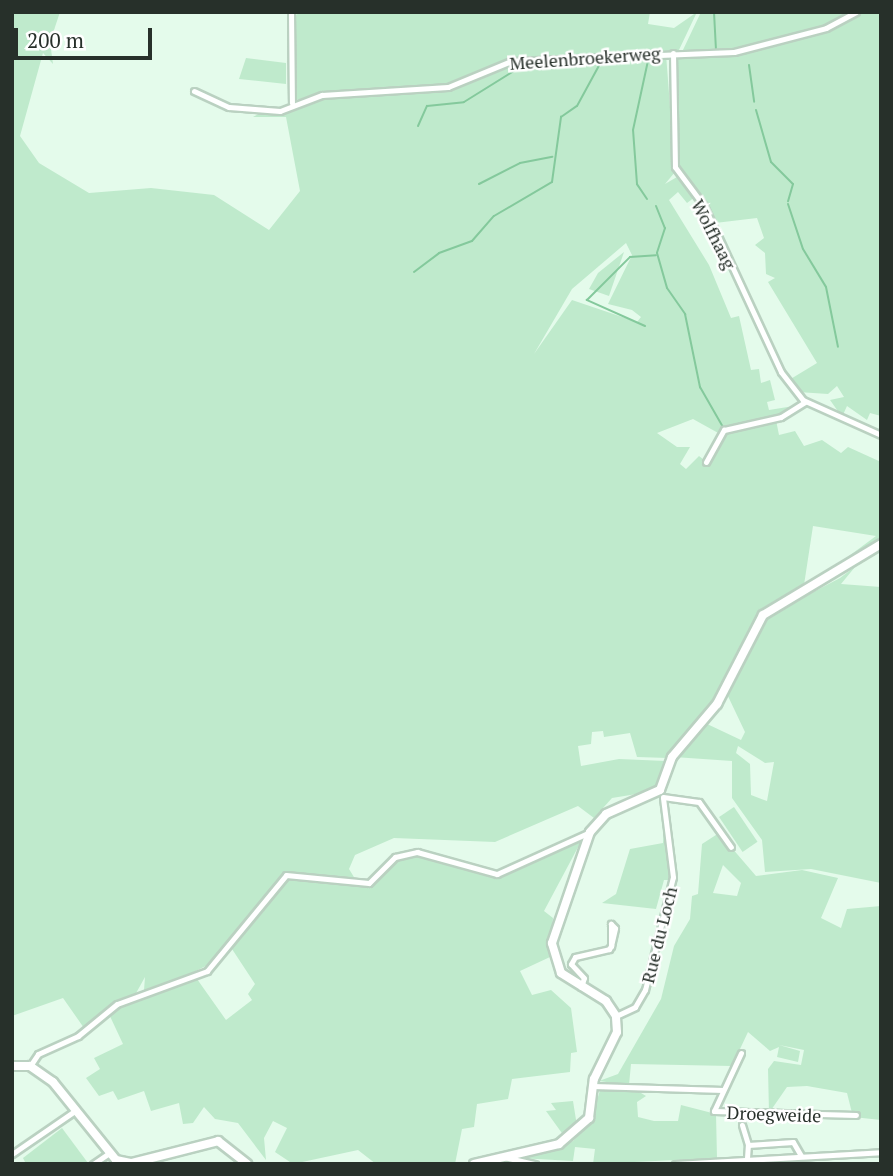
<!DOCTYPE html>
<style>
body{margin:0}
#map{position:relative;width:893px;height:1176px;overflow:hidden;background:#e4fbeb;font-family:"PT Serif",serif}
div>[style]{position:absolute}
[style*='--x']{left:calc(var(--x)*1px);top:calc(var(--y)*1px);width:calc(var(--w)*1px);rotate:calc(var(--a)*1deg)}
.green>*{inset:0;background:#bfeacc;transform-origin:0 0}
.stream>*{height:2px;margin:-1px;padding:0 1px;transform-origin:1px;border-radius:1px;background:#84c99c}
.roads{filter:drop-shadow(2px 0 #bad1c1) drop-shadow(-2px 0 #bad1c1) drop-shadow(0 2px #bad1c1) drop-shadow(0 -2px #bad1c1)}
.street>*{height:5px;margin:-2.5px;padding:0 2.5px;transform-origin:2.5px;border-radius:2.5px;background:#fff}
.secondary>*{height:8px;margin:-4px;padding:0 4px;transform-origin:4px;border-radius:4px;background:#fff}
span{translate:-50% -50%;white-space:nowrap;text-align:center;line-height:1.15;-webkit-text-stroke:5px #fff;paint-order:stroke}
.street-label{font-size:18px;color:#27302a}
.frame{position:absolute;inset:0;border:14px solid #27302a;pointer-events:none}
.scale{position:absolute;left:14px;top:28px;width:138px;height:32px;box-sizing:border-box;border:4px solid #27302a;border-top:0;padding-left:9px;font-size:21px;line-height:24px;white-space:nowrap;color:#27302a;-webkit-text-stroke:5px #fff;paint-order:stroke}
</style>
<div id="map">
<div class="green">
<div style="clip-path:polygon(evenodd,12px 12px,60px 12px,50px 42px,53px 64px,43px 53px,20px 136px,39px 163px,89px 193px,151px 188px,214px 195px,269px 230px,300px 191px,286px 117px,253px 117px,260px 113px,322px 97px,443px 90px,505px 63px,666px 54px,675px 172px,665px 184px,677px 177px,695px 197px,687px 203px,678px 192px,669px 200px,709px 265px,731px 318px,739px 316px,751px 370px,759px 369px,761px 383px,770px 380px,775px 400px,767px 402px,769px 410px,800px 405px,785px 415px,731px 427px,720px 434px,693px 419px,657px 433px,677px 447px,690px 447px,680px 464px,686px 469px,699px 456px,708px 463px,727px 431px,776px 420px,779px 435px,795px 431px,804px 446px,822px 440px,841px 453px,848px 447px,881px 462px,881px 539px,826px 573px,876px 536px,813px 526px,804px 585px,751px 627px,712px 708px,668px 758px,637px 757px,630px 733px,604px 737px,603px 731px,592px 732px,591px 744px,578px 746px,581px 766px,619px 759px,666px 761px,655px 791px,612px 798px,594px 818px,578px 806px,495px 842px,394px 838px,355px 855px,349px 869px,357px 882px,287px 873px,216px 961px,153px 992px,144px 990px,145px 977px,135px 995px,84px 1028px,63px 998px,12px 1016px,12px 12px,626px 243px,632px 255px,608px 304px,632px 310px,641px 317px,637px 322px,572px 300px,534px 354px,572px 289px,626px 243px)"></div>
<div style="clip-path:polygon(302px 12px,650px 12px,648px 24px,674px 28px,697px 12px,678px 52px,508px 59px,452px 85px,293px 100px,293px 16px)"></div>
<div style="clip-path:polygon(701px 12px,881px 12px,881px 416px,870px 413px,867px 420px,847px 406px,842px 417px,830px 400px,844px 397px,837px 386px,828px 394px,798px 392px,789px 380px,817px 363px,768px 282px,775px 278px,766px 274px,765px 253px,755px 245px,764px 238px,757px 218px,715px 223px,679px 169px,676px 59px,740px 52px,682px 52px)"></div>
<div style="clip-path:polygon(246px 58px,286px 63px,286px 84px,239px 79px)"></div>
<div style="clip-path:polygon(624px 252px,609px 296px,589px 289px,598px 273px)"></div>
<div style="clip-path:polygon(evenodd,881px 547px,875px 555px,855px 567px,841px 584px,881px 587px,881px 883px,811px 869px,765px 872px,762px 840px,732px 798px,732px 761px,674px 757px,705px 723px,741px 740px,745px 732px,726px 692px,766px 617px,840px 578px,881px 547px,738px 746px,765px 763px,774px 762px,767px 801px,751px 795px,750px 764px,736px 753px,738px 746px)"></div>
<div style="left:734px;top:807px;width:42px;height:18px;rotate:56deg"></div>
<div style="clip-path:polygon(664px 811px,670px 880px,664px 880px,656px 909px,602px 903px,616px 894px,630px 849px,663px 843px)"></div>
<div style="clip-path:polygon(evenodd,719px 833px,756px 876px,802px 870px,838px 878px,821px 918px,841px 928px,847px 909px,881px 906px,881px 1120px,853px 1117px,847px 1093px,807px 1086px,787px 1087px,769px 1113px,768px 1069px,774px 1061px,801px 1065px,804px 1050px,779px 1045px,800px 1051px,798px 1062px,777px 1057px,779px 1047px,770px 1051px,748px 1032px,732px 1066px,631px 1064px,629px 1085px,599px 1081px,618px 1074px,661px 999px,674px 946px,690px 919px,692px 896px,698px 894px,702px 844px,719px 833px,723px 865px,741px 883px,737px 896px,713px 893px,723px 865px)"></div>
<div style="clip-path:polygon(584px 836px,544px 911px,553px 918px,550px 957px,520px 971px,532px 995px,551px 990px,571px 1008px,577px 1052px,571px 1053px,570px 1072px,512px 1079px,508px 1099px,477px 1104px,474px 1127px,462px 1129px,455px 1164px,376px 1164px,358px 1150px,293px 1164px,275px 1152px,287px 1128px,273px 1121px,264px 1138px,266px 1160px,238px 1123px,215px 1119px,204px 1107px,193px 1123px,183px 1124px,179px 1103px,151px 1111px,144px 1091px,118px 1100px,113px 1091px,99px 1096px,86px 1078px,100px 1069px,94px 1058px,123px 1044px,108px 1012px,121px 1006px,197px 979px,226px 1020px,252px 1000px,248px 994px,255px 984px,232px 949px,285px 876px,370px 884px,396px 858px,417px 853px,497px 876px)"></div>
<div style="clip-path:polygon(600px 1090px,636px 1090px,646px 1096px,637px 1102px,638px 1117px,654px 1121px,678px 1121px,681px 1105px,716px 1114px,717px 1158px,593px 1164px,595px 1149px,575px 1147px,573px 1161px,519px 1158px,573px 1141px,591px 1121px)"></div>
<div style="clip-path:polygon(573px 1101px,577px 1126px,564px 1136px,546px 1111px,556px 1110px,551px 1103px)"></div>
<div style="clip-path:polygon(62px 1128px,88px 1163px,26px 1164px,23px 1158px)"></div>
</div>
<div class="stream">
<div style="--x:714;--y:12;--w:38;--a:87"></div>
<div style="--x:720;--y:12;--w:13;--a:0"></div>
<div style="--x:679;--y:57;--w:69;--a:-3.3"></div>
<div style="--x:749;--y:65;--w:37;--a:82"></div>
<div style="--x:756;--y:110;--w:54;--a:73.9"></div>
<div style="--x:771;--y:162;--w:31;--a:45"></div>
<div style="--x:793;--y:184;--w:18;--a:106"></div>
<div style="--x:418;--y:126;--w:22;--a:-66"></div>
<div style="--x:427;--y:106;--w:37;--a:-6"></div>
<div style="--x:464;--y:102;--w:72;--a:-31.9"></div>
<div style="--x:525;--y:64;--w:96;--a:-3"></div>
<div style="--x:479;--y:184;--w:46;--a:-27.1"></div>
<div style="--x:520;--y:163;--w:33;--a:-11"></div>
<div style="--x:647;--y:199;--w:18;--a:-124"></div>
<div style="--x:637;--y:184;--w:54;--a:-94.2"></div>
<div style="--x:633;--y:130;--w:76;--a:-77.8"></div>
<div style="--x:788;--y:204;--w:47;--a:71.6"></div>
<div style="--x:803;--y:249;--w:44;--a:58.8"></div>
<div style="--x:826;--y:287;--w:61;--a:78.7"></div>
<div style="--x:656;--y:206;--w:24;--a:68"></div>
<div style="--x:665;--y:228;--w:26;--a:108"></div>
<div style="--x:657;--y:253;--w:36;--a:74"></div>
<div style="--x:667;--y:288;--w:32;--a:55"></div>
<div style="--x:685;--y:314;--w:75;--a:78.4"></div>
<div style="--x:700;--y:387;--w:46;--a:60.1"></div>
<div style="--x:414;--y:272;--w:31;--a:-37"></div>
<div style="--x:439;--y:253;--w:35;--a:-20"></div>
<div style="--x:472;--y:241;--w:33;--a:-49"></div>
<div style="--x:494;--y:216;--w:67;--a:-30.4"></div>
<div style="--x:552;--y:182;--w:66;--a:-82.1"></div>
<div style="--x:561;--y:117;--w:19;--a:-35"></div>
<div style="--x:577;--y:106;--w:50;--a:-61.4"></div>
<div style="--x:645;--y:326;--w:64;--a:-155.9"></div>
<div style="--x:587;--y:300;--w:61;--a:-45"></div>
<div style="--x:630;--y:257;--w:26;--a:-4"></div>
</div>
<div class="roads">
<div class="street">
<div style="--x:291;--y:12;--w:91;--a:89.4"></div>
<div style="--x:673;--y:53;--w:114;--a:89"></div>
<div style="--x:675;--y:167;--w:49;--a:53.4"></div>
<div style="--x:704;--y:206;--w:183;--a:65.1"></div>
<div style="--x:781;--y:372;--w:36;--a:52"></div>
<div style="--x:803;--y:400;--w:85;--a:24.2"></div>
<div style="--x:194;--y:91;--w:38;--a:25"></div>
<div style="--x:229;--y:107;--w:51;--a:4.5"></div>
<div style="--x:280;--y:111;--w:45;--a:-20.9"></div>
<div style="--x:322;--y:95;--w:126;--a:-3.6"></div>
<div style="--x:448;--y:87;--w:68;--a:-22.4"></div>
<div style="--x:511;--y:61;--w:223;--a:-2.3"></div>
<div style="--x:734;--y:52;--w:95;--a:-14.6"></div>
<div style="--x:826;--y:28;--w:34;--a:-28"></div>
<div style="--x:706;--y:462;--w:37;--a:-61"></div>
<div style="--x:724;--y:430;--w:58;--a:-12.8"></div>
<div style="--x:781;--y:417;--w:28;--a:-32"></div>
<div style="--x:663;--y:797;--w:36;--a:8"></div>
<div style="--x:699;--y:802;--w:55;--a:54.6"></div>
<div style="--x:581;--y:987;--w:9;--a:-72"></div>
<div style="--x:584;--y:978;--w:19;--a:-133"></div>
<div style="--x:571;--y:964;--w:8;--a:-60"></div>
<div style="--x:575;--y:957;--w:35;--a:-13"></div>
<div style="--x:609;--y:949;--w:4;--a:-56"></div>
<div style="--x:611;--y:946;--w:18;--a:-77"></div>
<div style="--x:615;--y:928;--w:6;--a:-135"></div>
<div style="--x:611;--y:924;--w:22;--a:90"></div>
<div style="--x:616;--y:1016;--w:21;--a:-25"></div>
<div style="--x:635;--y:1007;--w:20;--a:-60"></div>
<div style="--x:645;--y:990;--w:116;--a:-76.1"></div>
<div style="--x:673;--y:877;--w:80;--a:-97.2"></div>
<div style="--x:741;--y:1053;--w:64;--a:115"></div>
<div style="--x:714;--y:1111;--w:142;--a:1.6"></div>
<div style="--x:30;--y:1066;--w:14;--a:-56"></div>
<div style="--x:38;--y:1054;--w:44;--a:-24.2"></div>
<div style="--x:78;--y:1036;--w:50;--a:-39.4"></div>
<div style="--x:117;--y:1004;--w:96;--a:-20.1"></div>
<div style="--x:207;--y:971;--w:124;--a:-50.5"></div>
<div style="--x:286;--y:875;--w:83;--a:5.5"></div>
<div style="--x:369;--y:883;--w:37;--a:-45"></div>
<div style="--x:395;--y:857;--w:23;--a:-13"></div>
<div style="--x:417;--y:852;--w:83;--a:15.4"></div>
<div style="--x:497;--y:874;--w:102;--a:-24.3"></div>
<div style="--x:593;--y:1086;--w:130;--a:1.8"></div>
<div style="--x:742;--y:1125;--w:21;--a:73"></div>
<div style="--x:12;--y:1154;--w:78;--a:-34.5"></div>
<div style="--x:504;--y:1157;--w:32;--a:13"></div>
<div style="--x:747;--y:1158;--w:13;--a:-86"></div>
<div style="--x:748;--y:1145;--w:45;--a:-3.8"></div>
<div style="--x:793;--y:1142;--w:16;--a:60"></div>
<div style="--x:93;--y:1164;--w:18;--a:-34"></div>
<div style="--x:675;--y:1164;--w:206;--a:-3.3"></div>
</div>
<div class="secondary">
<div style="--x:12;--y:1066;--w:18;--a:0"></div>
<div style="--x:30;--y:1066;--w:28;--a:35"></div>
<div style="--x:53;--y:1082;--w:100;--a:51.1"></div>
<div style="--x:116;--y:1160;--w:16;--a:11"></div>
<div style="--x:132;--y:1163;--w:89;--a:-14.3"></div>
<div style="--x:218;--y:1141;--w:37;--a:38"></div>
<div style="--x:474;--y:1164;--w:87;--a:-13.2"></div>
<div style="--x:559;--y:1144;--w:40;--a:-41"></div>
<div style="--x:589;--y:1118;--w:39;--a:-83"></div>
<div style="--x:594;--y:1079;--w:52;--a:-63.9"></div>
<div style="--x:617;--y:1032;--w:16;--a:-94"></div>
<div style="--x:616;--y:1016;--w:18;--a:-124"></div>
<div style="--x:606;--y:1001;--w:53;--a:-148.1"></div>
<div style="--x:561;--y:973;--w:31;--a:-107"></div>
<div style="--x:552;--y:943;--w:117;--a:-71.1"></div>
<div style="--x:590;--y:832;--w:24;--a:-48"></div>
<div style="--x:606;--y:814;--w:59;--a:-24"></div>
<div style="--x:660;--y:790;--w:35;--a:-70"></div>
<div style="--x:672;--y:757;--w:70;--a:-49.7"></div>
<div style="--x:717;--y:704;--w:100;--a:-62.7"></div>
<div style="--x:763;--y:615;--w:138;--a:-31"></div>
</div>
</div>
<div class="street-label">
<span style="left:585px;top:58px;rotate:-4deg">Meelenbroekerweg</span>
<span style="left:714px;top:234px;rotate:63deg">Wolfhaag</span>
<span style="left:659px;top:935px;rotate:-76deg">Rue du Loch</span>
<span style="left:774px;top:1114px;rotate:2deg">Droegweide</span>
</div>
<div class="frame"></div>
<div class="scale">200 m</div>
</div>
